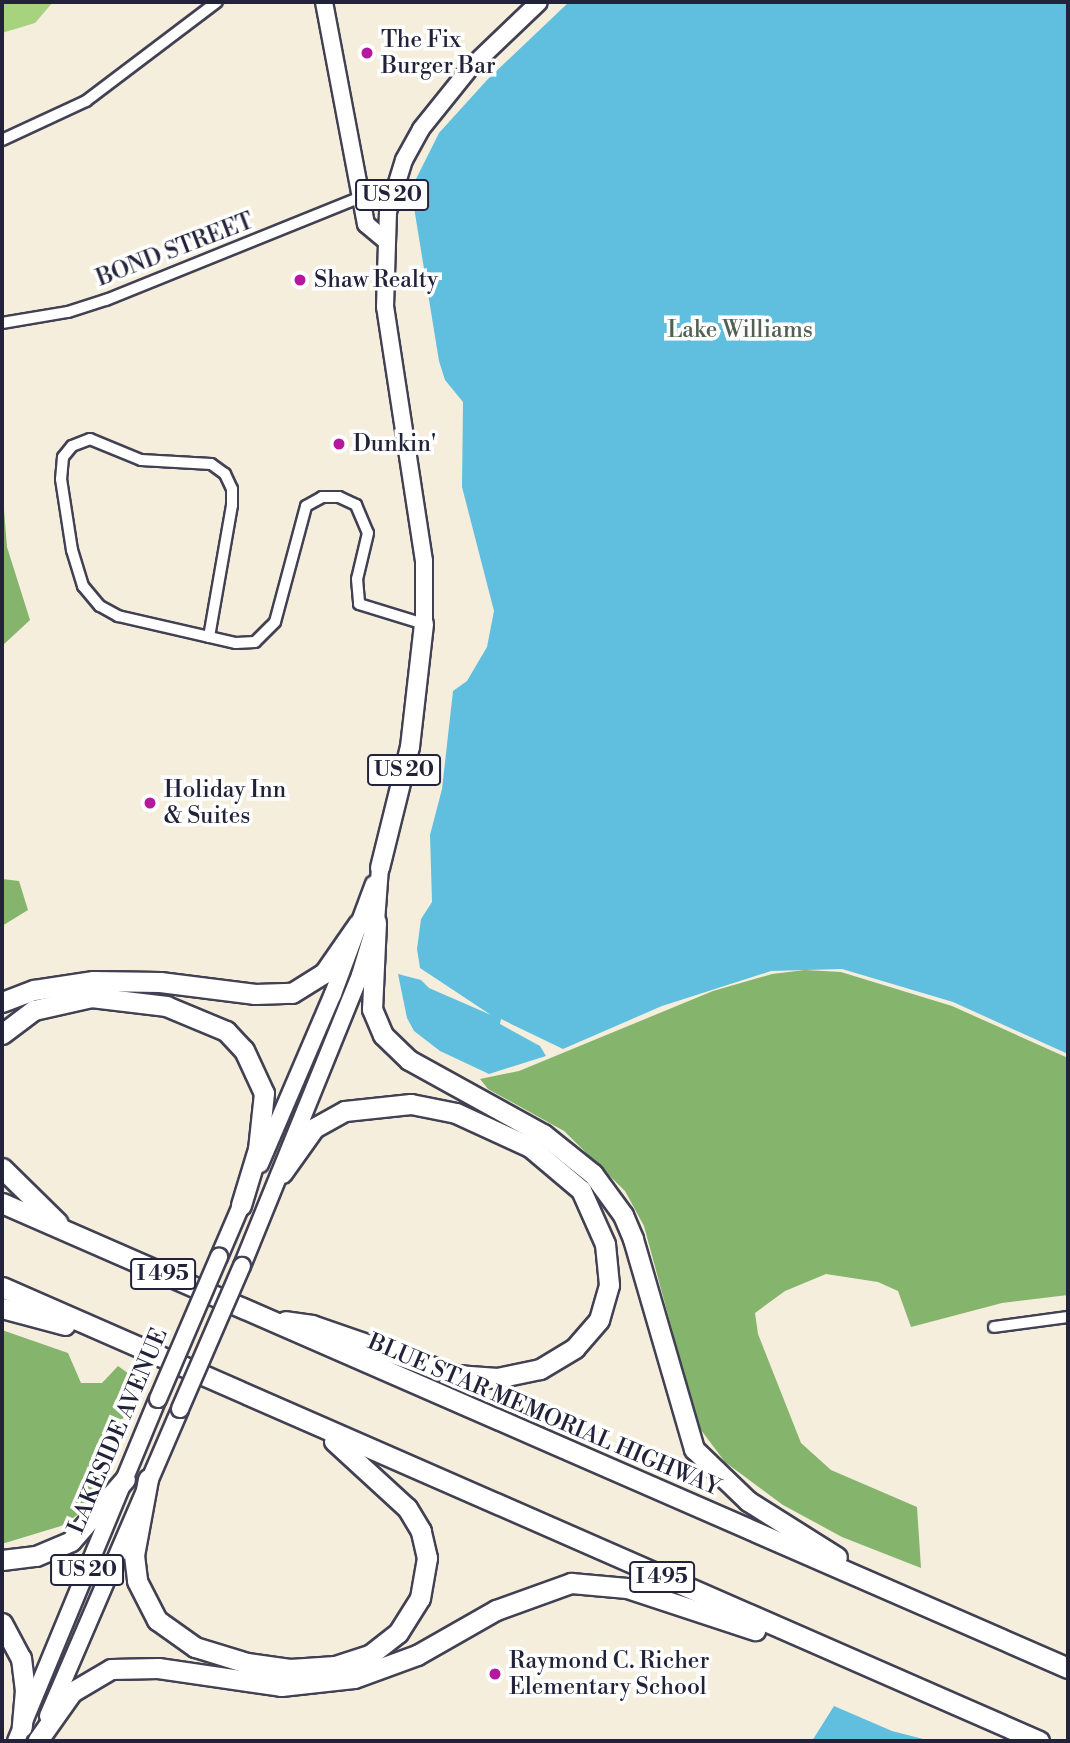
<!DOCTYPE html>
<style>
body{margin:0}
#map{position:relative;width:1070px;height:1743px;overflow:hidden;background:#f5eedc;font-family:"Libre Bodoni",serif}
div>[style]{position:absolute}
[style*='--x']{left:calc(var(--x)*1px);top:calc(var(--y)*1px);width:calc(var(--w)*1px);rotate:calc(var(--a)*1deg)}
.green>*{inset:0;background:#a7d27e}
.forest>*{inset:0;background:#85b46d}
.water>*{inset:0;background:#60bfdf}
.roads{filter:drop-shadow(2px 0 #424153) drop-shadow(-2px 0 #424153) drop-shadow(0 2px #424153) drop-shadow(0 -2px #424153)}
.minor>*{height:10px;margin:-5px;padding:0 5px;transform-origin:5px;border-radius:5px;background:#fff}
.primary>*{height:16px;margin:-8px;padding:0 8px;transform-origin:8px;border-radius:8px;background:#fff}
.trunk>*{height:18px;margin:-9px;padding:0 9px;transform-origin:9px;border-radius:9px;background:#fff}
.motorway>*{height:19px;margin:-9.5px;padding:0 9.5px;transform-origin:9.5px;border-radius:9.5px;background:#fff}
.bridges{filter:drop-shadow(2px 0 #424153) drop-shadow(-2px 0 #424153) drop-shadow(0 2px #424153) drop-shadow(0 -2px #424153)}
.primary-bridge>*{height:16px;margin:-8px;padding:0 8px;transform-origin:8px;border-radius:8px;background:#fff}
.dots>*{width:19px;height:19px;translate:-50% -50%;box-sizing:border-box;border:4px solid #fff;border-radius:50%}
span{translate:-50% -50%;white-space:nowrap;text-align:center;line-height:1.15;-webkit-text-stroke:7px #fff;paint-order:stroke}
.shield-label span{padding:2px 5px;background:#fff;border:2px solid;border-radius:5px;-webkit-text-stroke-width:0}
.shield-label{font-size:21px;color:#22223b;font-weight:700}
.poi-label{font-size:23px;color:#22223b}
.left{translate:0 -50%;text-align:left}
.street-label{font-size:23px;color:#22223b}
.park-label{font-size:23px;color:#516052}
.frame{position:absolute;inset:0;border:4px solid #22223b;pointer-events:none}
</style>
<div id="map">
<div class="green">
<div style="clip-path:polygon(2px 2px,53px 2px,35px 23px,2px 33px)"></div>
</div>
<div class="forest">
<div style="clip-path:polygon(2px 485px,7px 547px,30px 620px,2px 646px)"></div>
<div style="clip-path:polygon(2px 879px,19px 881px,28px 910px,2px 926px)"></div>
<div style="clip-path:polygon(805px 970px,841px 972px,952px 1006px,1068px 1058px,1068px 1295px,1002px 1303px,911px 1327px,898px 1291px,878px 1282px,826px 1274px,785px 1291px,755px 1313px,758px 1334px,801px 1443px,831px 1470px,917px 1507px,921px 1568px,842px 1537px,783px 1505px,725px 1462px,698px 1426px,644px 1226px,625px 1191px,564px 1131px,488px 1089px,480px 1079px,519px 1071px,713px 991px,772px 974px)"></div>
<div style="clip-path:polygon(2px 1330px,68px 1353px,81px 1383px,102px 1383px,118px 1366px,139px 1381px,83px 1511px,61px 1526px,5px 1543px,2px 1543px)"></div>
</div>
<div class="water">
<div style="clip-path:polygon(569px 2px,1068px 2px,1068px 1054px,953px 1002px,842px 969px,771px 971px,662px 1006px,563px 1049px,501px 1019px,500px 1024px,540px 1046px,546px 1056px,489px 1074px,440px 1051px,414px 1031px,407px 1018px,398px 974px,421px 980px,429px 988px,491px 1015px,420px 968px,417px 949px,421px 919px,432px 902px,430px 835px,442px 789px,453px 691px,467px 681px,487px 647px,494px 611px,462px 487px,463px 402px,445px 380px,439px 361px,411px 189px,439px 133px,487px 80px)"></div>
<div style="clip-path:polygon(834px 1706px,892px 1731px,931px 1741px,812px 1741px)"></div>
</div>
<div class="roads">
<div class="minor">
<div style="--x:2;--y:140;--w:93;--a:-24.9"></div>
<div style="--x:86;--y:101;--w:164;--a:-37.1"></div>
<div style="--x:2;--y:323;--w:67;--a:-9.5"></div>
<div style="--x:68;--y:312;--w:40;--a:-18"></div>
<div style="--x:106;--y:300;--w:273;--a:-22"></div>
<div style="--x:209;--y:637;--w:134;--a:-80.1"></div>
<div style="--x:232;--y:505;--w:16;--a:-90"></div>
<div style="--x:232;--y:489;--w:17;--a:-115"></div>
<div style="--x:225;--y:474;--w:17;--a:-144"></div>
<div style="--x:211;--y:464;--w:70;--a:-176.7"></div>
<div style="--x:141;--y:460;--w:55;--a:-157.6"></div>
<div style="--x:90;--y:439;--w:19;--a:159"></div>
<div style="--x:72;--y:446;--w:14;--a:129"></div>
<div style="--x:63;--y:457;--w:22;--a:95"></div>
<div style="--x:61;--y:479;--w:72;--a:81.2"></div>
<div style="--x:72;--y:550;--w:38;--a:73"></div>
<div style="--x:83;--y:586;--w:26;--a:50"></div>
<div style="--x:100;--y:606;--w:21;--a:29"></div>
<div style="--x:118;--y:616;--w:121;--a:12.9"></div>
<div style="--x:236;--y:643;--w:19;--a:-3"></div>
<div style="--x:255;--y:642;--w:28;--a:-45"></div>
<div style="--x:275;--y:622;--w:120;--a:-75"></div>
<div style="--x:306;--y:506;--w:18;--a:-29"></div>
<div style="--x:322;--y:497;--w:17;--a:0"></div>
<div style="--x:339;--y:497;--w:19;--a:25"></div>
<div style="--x:356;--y:505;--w:30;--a:67"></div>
<div style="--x:368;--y:533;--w:47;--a:103.4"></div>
<div style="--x:357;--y:579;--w:25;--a:85"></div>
<div style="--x:359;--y:604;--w:68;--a:17.1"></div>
<div style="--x:994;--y:1327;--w:75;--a:-7.7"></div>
</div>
<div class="primary">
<div style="--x:324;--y:2;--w:226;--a:79.3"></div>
<div style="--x:366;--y:224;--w:23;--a:40"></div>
<div style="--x:424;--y:624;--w:63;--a:-90"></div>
<div style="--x:424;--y:561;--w:257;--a:-98.7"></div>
<div style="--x:385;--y:307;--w:95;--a:-88.2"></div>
<div style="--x:388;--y:212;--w:54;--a:-72.9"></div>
<div style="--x:404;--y:160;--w:35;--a:-61"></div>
<div style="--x:421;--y:129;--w:78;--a:-51.2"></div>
<div style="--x:470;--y:68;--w:95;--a:-43.7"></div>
<div style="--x:260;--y:1164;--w:185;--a:-66.8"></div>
<div style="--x:333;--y:994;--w:117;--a:-69.6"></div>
<div style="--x:219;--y:1257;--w:69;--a:-66.8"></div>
<div style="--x:242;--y:1266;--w:314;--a:-67.9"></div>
<div style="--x:360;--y:975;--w:55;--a:-73.2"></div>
<div style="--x:376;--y:922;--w:54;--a:-85.8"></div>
<div style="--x:48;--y:1716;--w:334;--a:-66.7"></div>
<div style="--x:16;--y:1741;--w:370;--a:-67.5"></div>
</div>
<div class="trunk">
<div style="--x:380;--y:868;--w:125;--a:-76.1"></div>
<div style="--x:410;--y:747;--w:124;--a:-83.5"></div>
</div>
<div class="motorway">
<div style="--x:376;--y:922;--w:87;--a:92.6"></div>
<div style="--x:372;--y:1009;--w:28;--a:67"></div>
<div style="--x:383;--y:1035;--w:36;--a:44"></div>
<div style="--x:409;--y:1060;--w:153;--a:28.9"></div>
<div style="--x:543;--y:1134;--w:64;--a:38.7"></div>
<div style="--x:593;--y:1174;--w:51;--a:53.8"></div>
<div style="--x:623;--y:1215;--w:26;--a:67"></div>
<div style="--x:633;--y:1239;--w:219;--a:73.8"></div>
<div style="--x:694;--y:1449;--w:75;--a:43.9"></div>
<div style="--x:748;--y:1501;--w:105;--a:32.2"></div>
<div style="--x:2;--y:1002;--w:34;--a:-21"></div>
<div style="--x:34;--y:990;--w:60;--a:-8.7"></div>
<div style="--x:93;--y:981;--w:67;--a:0.9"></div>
<div style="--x:160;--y:982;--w:96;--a:7.2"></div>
<div style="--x:255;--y:994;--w:37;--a:-2"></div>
<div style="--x:292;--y:993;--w:38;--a:-32"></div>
<div style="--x:324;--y:973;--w:60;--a:-55.2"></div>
<div style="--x:2;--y:1034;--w:40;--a:-37"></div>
<div style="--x:34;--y:1010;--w:58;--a:-12.8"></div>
<div style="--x:91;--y:997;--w:76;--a:6.8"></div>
<div style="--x:166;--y:1006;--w:65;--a:22.6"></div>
<div style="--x:226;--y:1031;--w:26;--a:47"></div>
<div style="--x:244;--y:1050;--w:47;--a:65.1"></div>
<div style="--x:264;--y:1093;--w:56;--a:96.1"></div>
<div style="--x:258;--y:1149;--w:59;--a:106.9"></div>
<div style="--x:2;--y:1168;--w:78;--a:44.5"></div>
<div style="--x:282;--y:1173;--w:55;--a:-54.6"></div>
<div style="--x:314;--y:1128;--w:35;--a:-29"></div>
<div style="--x:345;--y:1111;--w:66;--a:-6.1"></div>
<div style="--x:411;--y:1104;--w:46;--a:11.3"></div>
<div style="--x:456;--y:1113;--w:81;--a:24.7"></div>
<div style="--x:530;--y:1147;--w:67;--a:40.1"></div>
<div style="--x:581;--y:1190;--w:59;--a:66"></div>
<div style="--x:605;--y:1244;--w:41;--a:84.4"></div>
<div style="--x:609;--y:1285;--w:36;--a:106"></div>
<div style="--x:599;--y:1320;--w:37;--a:131"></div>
<div style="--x:575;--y:1348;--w:41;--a:149"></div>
<div style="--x:540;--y:1369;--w:44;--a:168.2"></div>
<div style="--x:497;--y:1378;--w:41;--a:-175.8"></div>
<div style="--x:456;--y:1375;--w:152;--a:-160.9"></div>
<div style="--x:312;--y:1325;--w:27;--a:-172"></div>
<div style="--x:2;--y:1203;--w:1163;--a:23.57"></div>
<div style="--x:2;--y:1287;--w:1132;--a:23.64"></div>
<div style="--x:2;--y:1308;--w:65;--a:15.1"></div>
<div style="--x:148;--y:1479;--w:77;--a:100.4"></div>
<div style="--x:134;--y:1555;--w:26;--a:83"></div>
<div style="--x:137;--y:1581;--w:44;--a:62.9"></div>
<div style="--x:157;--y:1620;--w:47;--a:35.4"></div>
<div style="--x:195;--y:1647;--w:54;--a:17.1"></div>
<div style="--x:247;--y:1663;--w:43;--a:7.9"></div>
<div style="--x:290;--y:1669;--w:45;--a:-3.8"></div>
<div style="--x:335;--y:1666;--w:38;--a:-18"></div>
<div style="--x:371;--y:1654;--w:34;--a:-38"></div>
<div style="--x:398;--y:1633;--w:41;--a:-57.8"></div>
<div style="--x:420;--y:1598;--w:41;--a:-80.1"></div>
<div style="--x:427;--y:1558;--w:28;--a:-103"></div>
<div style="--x:421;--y:1531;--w:27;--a:-121"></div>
<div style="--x:407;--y:1508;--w:99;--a:-137.5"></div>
<div style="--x:2;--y:1560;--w:34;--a:-7"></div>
<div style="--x:36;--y:1556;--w:38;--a:-23"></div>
<div style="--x:71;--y:1541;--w:82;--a:-48.9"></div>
<div style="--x:2;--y:1623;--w:40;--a:62"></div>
<div style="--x:21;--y:1658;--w:32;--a:83"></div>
<div style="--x:25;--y:1690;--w:37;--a:95"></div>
<div style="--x:38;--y:1740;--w:59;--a:-54.7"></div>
<div style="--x:72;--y:1692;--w:45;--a:-30.5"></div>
<div style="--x:111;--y:1669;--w:47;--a:-1.2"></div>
<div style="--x:158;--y:1668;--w:124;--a:8.3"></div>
<div style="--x:281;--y:1686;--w:73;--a:-6.3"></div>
<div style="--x:354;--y:1678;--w:67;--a:-20.1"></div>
<div style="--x:417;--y:1655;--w:91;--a:-29.7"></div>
<div style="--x:496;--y:1610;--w:80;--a:-19.8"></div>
<div style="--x:571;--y:1583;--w:56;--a:5.1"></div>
<div style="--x:627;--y:1588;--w:135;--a:18.2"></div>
</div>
</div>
<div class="bridges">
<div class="primary-bridge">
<div style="--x:158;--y:1399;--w:155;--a:-66.8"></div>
<div style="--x:180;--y:1409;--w:156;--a:-66.6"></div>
</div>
</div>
<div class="dots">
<div style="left:367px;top:53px;background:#b5179e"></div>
<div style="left:300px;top:280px;background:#b5179e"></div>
<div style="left:339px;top:444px;background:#b5179e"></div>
<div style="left:150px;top:803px;background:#b5179e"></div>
<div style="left:495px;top:1674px;background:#b5179e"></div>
</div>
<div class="shield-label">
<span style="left:392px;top:195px">US 20</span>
<span style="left:404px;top:770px">US 20</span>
<span style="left:163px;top:1274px">I 495</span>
<span style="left:87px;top:1570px">US 20</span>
<span style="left:662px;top:1577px">I 495</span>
</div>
<div class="poi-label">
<span class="left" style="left:381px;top:53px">The Fix<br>Burger Bar</span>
<span class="left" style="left:314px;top:280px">Shaw Realty</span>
<span class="left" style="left:353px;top:444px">Dunkin'</span>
<span class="left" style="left:164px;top:803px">Holiday Inn<br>&amp; Suites</span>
<span class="left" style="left:509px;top:1674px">Raymond C. Richer<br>Elementary School</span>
</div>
<div class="street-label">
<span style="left:175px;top:250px;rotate:-21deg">BOND STREET</span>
<span style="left:544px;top:1415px;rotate:23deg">BLUE STAR MEMORIAL HIGHWAY</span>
<span style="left:118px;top:1431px;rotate:-67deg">LAKESIDE AVENUE</span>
</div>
<div class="park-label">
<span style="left:740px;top:330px">Lake Williams</span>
</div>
<div class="frame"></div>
</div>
